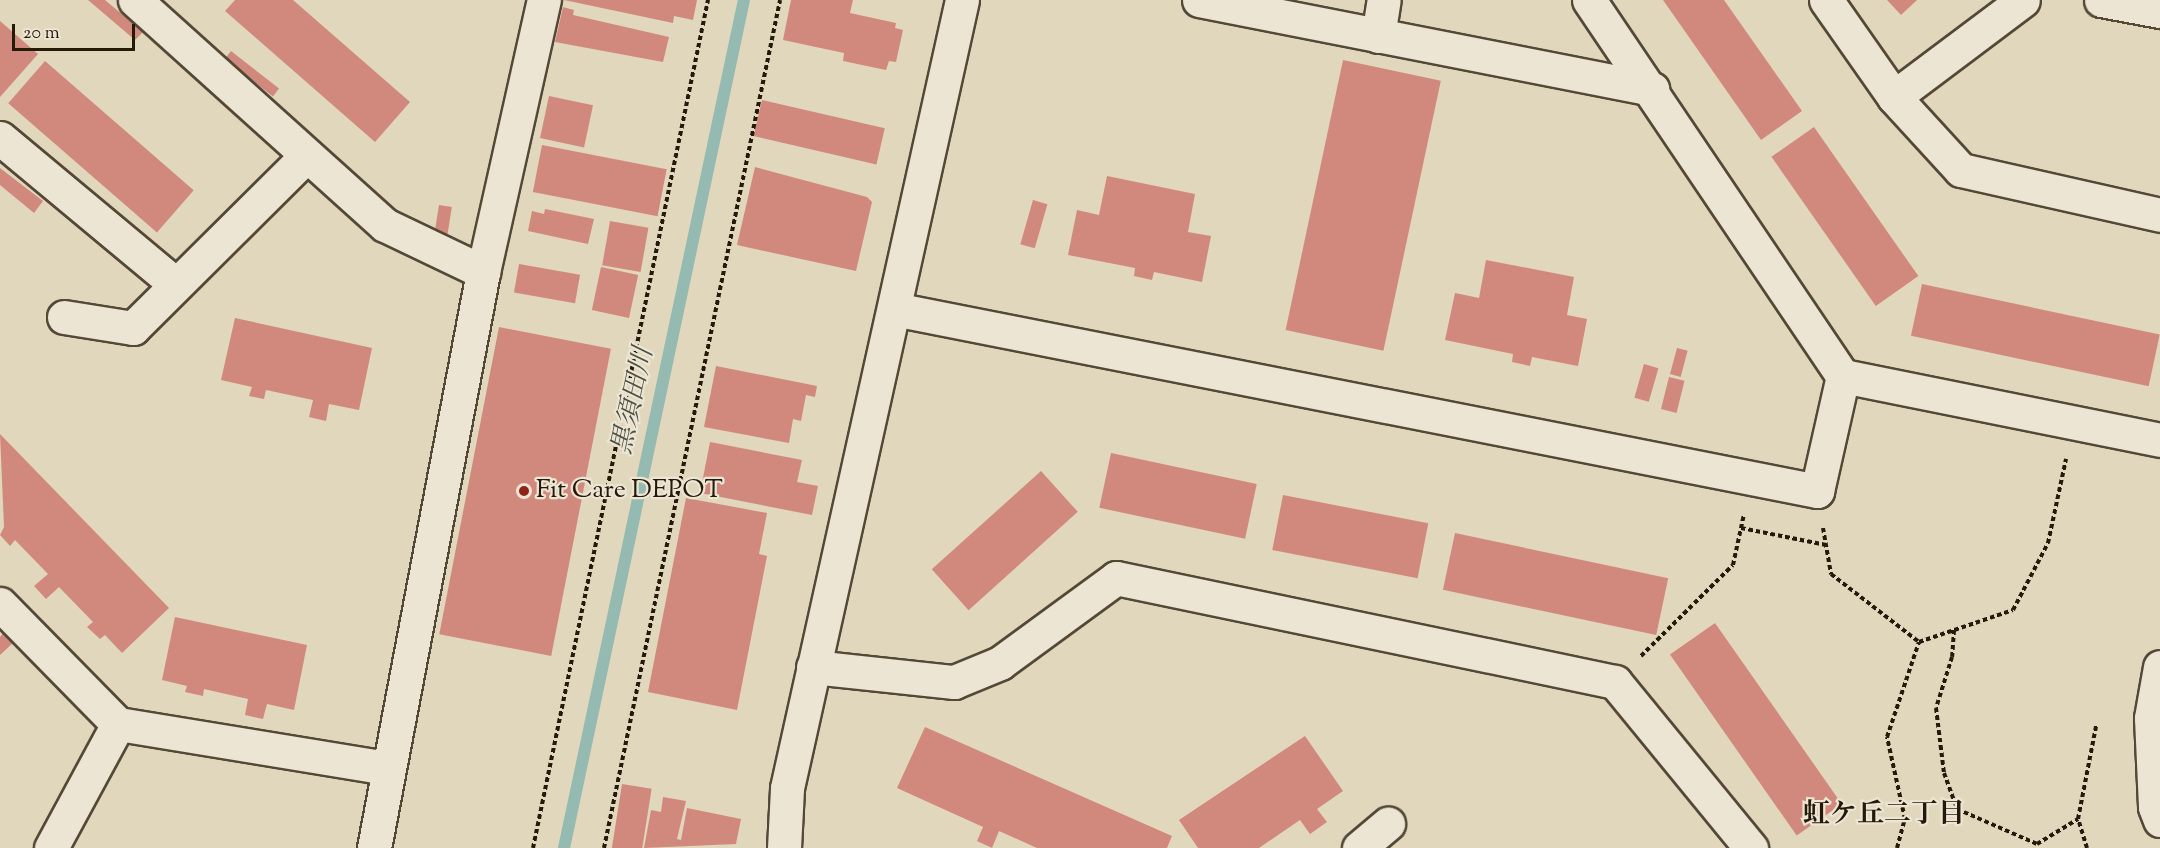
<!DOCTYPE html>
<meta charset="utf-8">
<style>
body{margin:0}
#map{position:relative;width:2160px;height:848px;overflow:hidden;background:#e1d7bc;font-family:"Sorts Mill Goudy","Noto Serif JP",serif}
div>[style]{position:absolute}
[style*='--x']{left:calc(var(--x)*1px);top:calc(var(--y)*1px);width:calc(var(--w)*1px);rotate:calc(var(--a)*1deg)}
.stream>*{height:12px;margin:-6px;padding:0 6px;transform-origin:6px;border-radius:6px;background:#94bab1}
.building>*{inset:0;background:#d1897d;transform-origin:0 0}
.path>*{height:4px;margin-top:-2px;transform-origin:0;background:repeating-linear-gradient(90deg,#25190a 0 4.5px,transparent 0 7.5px)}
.roads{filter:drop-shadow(2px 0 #544836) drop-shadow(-2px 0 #544836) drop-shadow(0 2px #544836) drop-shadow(0 -2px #544836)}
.minor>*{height:33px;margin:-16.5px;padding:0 16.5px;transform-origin:16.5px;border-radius:16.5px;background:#ece5d3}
.dots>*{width:16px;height:16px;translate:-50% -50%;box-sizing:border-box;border:3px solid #ece5d3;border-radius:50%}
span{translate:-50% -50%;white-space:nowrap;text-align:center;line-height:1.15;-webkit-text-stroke:4.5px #ece5d3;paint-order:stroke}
.poi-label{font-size:26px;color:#25190a}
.left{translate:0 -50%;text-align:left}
.water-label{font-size:27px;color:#4c5144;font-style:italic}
.neighbourhood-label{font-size:27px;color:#25190a;font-weight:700}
.scale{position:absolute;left:12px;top:24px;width:123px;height:27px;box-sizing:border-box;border:3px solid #25190a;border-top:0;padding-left:8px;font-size:18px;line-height:21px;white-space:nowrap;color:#25190a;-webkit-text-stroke:4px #ece5d3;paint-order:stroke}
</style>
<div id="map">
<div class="stream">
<div style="--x:564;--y:848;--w:867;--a:-78.02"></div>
</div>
<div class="building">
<div style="clip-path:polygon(88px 0,105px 0,143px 32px,135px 40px)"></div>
<div style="clip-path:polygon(235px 0,293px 0,410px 102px,375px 142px,225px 11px)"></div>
<div style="clip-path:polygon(564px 0,697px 0,693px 20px,674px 16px,673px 23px)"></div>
<div style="clip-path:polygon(791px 0,853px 0,850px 13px,896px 23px,895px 28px,903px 30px,896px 62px,889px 61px,886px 70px,843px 61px,844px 53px,783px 40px)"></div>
<div style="clip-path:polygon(1663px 0,1724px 0,1802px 111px,1761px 140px)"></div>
<div style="clip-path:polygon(1887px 0,1917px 0,1901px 15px)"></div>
<div style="clip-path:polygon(563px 7px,574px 10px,573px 15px,669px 37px,663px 62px,555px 42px)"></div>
<div style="clip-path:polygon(0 21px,38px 54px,0 97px)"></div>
<div style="left:231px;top:51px;width:61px;height:10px;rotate:38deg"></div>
<div style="left:1343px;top:60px;width:100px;height:276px;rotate:12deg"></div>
<div style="left:45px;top:61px;width:197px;height:56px;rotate:41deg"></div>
<div style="left:549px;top:96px;width:45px;height:43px;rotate:12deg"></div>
<div style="left:762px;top:100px;width:126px;height:37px;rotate:13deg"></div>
<div style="left:1814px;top:127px;width:182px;height:52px;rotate:55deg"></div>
<div style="left:542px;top:145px;width:127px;height:48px;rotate:11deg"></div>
<div style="clip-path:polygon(755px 167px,867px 197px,872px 202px,856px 271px,737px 245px)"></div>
<div style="clip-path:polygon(0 168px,43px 201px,34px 213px,0 185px)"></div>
<div style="clip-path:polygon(1107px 176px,1195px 194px,1188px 232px,1211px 236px,1202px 282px,1154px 272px,1152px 280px,1134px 276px,1135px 268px,1068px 255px,1077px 210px,1099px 215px)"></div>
<div style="left:1033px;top:200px;width:15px;height:46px;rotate:16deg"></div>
<div style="left:439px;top:205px;width:13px;height:36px;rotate:9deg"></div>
<div style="clip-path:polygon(545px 209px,594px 219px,588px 244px,528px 231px,532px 211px,544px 214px)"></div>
<div style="left:610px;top:221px;width:39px;height:45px;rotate:10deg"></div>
<div style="clip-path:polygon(1486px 260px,1574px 277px,1567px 315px,1587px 319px,1578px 366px,1532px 357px,1530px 366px,1512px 362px,1513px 354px,1445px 340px,1455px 293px,1479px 298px)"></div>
<div style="left:519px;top:264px;width:62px;height:29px;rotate:10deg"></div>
<div style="left:601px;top:267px;width:38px;height:44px;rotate:12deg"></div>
<div style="left:1922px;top:284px;width:243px;height:53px;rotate:12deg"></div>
<div style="clip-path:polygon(235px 318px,372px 348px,359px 410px,329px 404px,326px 421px,309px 417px,313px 400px,266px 390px,264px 399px,249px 396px,252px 387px,221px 380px)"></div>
<div style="left:499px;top:327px;width:114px;height:313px;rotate:11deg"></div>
<div style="left:1677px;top:348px;width:11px;height:27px;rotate:15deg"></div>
<div style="left:1644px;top:364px;width:15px;height:35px;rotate:16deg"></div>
<div style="clip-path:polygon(716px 366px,817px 386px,815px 397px,806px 395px,801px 421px,793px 419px,789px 443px,704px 427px)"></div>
<div style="left:1669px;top:377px;width:16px;height:33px;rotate:14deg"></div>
<div style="clip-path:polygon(0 434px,169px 608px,122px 653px,105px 635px,100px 639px,87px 627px,93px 622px,59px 587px,46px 599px,34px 586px,48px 574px,15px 540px,10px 546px,0 535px,4px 527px)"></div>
<div style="clip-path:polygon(710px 442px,802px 460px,797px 482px,818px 486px,812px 515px,700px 493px)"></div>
<div style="left:1111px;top:453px;width:149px;height:56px;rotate:12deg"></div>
<div style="left:1041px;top:471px;width:55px;height:147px;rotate:48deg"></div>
<div style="left:1283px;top:495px;width:148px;height:56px;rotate:11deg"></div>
<div style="clip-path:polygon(686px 498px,767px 513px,759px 554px,767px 556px,737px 710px,648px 692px)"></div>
<div style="left:1455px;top:533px;width:218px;height:58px;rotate:12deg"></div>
<div style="clip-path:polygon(175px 617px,307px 645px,294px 710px,267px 704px,263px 719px,245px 715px,248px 699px,204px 689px,203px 696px,185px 692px,187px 686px,162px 680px)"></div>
<div style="left:1715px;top:623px;width:221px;height:55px;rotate:55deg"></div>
<div style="clip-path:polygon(4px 632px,14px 642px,0 655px,0 637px)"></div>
<div style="clip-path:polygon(925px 727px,1172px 836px,1167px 848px,1037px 848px,999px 831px,992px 848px,977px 841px,983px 827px,897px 788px)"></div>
<div style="clip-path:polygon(1305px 736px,1343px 791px,1317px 809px,1327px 822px,1310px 834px,1300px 820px,1259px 848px,1198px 848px,1179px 820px)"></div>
<div style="left:622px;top:784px;width:30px;height:65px;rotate:9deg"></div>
<div style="clip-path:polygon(663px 797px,686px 801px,677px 839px,681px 840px,687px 808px,741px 819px,736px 844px,644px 848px,651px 810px,661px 812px)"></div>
</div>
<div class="path">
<div style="--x:1741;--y:528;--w:87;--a:11.3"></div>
<div style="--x:1823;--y:528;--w:47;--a:80.1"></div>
<div style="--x:1831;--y:574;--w:111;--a:37.7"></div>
<div style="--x:1954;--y:630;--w:27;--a:94"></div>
<div style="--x:1952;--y:657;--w:53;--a:107.4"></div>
<div style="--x:1936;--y:708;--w:65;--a:83"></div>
<div style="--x:1944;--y:773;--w:38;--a:70"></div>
<div style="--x:1957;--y:809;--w:87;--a:23.6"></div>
<div style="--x:2037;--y:844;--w:48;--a:-31.4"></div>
<div style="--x:1641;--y:656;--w:129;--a:-44.7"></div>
<div style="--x:1733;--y:565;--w:52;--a:-77.8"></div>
<div style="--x:533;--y:848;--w:866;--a:-78.34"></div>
<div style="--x:604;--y:848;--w:866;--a:-78.27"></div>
<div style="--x:1897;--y:848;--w:30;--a:-75"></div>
<div style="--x:1905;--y:819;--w:84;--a:-102.4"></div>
<div style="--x:1887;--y:737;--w:100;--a:-71.4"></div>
<div style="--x:1919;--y:642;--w:99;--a:-18.8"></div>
<div style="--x:2013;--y:610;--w:76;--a:-62.4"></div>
<div style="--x:2048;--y:543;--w:86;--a:-77.9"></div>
<div style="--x:2087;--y:848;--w:30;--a:-107"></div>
<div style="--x:2078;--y:819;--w:95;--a:-79"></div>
</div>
<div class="roads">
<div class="minor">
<div style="--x:135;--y:0;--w:336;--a:42"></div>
<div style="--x:385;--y:225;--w:109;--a:25.6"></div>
<div style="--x:1199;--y:0;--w:462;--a:11.1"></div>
<div style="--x:1589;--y:0;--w:454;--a:56"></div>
<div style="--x:1843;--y:376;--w:323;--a:11.4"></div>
<div style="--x:1826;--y:0;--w:118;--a:55"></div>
<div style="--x:1894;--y:97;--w:99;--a:47.5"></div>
<div style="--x:1961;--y:170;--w:204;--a:12.7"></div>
<div style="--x:2101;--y:0;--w:60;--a:10.6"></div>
<div style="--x:1378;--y:36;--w:36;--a:-81"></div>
<div style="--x:1894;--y:97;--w:161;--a:-36.9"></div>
<div style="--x:0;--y:138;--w:226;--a:39.8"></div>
<div style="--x:894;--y:309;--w:941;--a:11.15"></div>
<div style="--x:1817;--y:491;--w:118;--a:-77.3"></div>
<div style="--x:64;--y:317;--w:70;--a:9.1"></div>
<div style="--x:133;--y:328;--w:245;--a:-44.8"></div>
<div style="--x:0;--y:604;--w:168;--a:45.5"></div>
<div style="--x:118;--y:724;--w:273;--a:9.3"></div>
<div style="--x:813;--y:667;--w:142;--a:6.1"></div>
<div style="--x:954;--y:682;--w:50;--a:-22.4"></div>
<div style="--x:1000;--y:663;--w:144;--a:-36.2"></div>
<div style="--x:1116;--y:578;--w:510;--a:11.77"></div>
<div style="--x:1615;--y:682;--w:215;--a:50.7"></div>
<div style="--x:2160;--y:667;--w:52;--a:100"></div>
<div style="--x:2151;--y:718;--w:89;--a:87.4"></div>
<div style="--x:2155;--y:807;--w:14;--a:69"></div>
<div style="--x:51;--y:848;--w:141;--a:-61.6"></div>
<div style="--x:374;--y:848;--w:586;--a:-79.28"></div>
<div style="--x:483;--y:272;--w:279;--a:-77.4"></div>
<div style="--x:784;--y:848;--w:60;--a:-87.1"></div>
<div style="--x:787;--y:788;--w:807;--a:-77.48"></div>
<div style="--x:1359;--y:848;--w:38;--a:-40"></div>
</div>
</div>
<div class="dots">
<div style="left:524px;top:491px;background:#8f2418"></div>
</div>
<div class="poi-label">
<span class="left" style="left:536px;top:491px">Fit Care DEPOT</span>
</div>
<div class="water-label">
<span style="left:634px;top:401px;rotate:-78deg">黒須田川</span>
</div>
<div class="neighbourhood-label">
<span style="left:1884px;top:816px">虹ケ丘二丁目</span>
</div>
<div class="scale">20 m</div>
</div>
